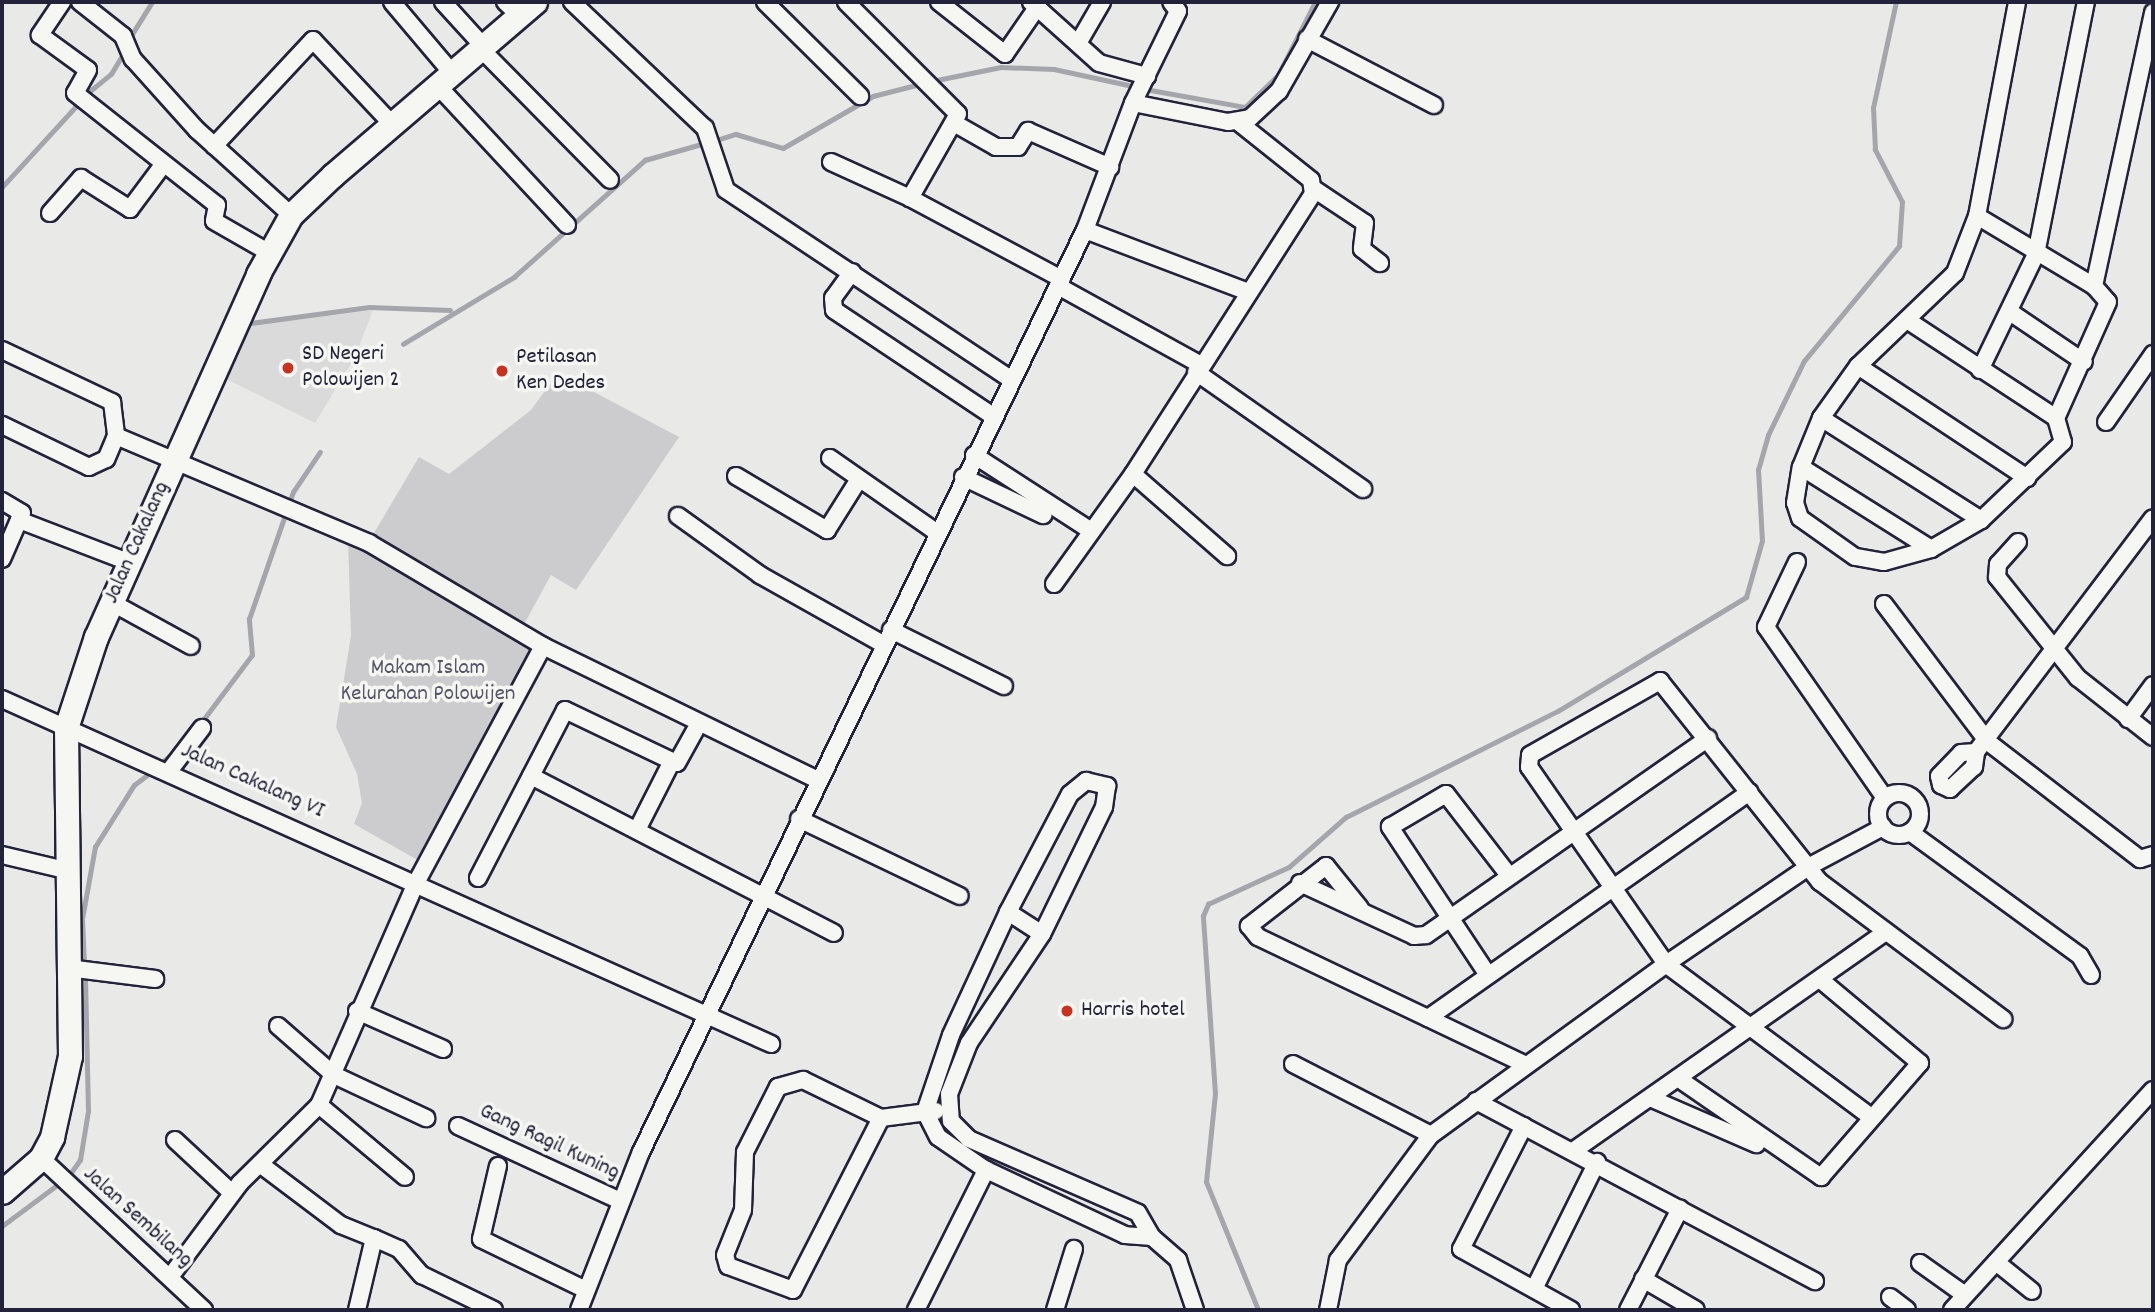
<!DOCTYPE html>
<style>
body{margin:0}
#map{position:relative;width:2155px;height:1312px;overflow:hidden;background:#e9e9e7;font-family:Dekko,sans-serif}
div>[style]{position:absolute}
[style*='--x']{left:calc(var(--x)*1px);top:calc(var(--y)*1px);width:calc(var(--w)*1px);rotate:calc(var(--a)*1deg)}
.built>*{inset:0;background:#dadada}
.green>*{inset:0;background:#ccccce}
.stream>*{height:4.5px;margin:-2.25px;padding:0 2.25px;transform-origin:2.25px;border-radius:2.25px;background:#a5a5ac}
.roads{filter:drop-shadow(2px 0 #22223b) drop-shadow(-2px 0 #22223b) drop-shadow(0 2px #22223b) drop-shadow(0 -2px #22223b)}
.street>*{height:16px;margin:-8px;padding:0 8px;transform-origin:8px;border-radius:8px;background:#f6f6f2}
.street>.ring{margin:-8px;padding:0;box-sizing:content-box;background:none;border:16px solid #f6f6f2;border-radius:50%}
.secondary>*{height:23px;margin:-11.5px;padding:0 11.5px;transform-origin:11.5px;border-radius:11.5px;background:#f6f6f2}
.dots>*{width:19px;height:19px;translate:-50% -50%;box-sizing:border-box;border:4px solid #f6f6f2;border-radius:50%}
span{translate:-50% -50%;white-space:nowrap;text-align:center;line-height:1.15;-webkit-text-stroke:7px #f6f6f2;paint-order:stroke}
.poi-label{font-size:23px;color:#22223b}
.left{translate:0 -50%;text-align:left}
.street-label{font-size:23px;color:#22223b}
.park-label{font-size:23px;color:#555567}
.frame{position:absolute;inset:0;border:4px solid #22223b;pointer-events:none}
</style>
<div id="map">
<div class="built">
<div style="clip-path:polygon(373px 310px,354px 359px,315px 423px,222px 377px,245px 327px)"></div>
</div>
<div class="green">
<div style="clip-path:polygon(558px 373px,679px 437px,576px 590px,551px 575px,522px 628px,371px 538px,419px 457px,449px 474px,531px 410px)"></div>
<div style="clip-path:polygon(348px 539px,537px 650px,423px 863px,354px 824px,362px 803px,357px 774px,336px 727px,351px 636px)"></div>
</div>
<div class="stream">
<div style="--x:129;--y:39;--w:44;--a:-58.1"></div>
<div style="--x:932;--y:81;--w:70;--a:-11.5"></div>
<div style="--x:1001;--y:67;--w:53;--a:2.2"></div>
<div style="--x:1054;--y:69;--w:85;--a:12.2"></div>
<div style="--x:1145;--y:89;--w:102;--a:10.2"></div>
<div style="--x:1245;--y:107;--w:46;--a:-44.1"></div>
<div style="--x:1278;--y:75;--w:82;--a:-63.1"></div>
<div style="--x:85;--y:95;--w:33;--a:-39"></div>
<div style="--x:111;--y:74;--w:27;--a:-59"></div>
<div style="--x:714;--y:141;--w:23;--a:-18"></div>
<div style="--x:736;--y:134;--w:49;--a:16.6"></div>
<div style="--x:783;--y:148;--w:104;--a:-30"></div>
<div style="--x:873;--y:96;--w:49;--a:-14.3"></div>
<div style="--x:2;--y:187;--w:115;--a:-47.5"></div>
<div style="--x:251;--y:323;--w:119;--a:-7.7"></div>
<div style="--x:369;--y:307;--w:81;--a:2.1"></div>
<div style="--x:403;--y:344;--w:130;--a:-31.1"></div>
<div style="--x:514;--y:277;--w:176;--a:-41.8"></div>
<div style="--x:645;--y:160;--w:62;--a:-15.8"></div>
<div style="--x:200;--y:724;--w:86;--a:-53"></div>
<div style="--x:252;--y:655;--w:36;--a:-95"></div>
<div style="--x:249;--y:619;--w:134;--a:-70.9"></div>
<div style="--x:293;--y:492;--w:48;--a:-56"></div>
<div style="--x:160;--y:764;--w:23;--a:-41"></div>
<div style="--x:84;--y:965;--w:46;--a:-92.5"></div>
<div style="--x:82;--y:919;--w:73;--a:-79.8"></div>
<div style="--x:95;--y:847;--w:73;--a:-57.8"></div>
<div style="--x:134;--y:785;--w:21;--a:-37"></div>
<div style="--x:68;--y:1177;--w:21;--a:-55"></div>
<div style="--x:80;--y:1160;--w:50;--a:-80.7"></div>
<div style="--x:88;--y:1111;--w:137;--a:-91.3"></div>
<div style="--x:2;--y:1226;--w:74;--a:-36.7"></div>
<div style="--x:1258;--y:1310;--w:138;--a:-112.1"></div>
<div style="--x:1206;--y:1182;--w:88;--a:-84.2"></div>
<div style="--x:1215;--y:1094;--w:178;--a:-93.9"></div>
<div style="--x:1203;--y:916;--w:13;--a:-67"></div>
<div style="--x:1208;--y:904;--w:89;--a:-24.6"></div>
<div style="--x:1289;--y:867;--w:76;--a:-41.3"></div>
<div style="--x:1346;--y:817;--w:237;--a:-26.6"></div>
<div style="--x:1558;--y:711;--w:220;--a:-31.2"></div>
<div style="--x:1746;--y:597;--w:58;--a:-74.1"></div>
<div style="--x:1762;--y:541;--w:71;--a:-93.2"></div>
<div style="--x:1758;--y:470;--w:36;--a:-74"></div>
<div style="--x:1768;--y:435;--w:82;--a:-64.1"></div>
<div style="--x:1804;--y:361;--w:149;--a:-50.4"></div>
<div style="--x:1899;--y:246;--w:44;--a:-86.1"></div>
<div style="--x:1902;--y:202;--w:59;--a:-117.4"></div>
<div style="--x:1875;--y:150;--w:42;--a:-92.7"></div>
<div style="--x:1873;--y:108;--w:108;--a:-77.8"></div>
</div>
<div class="roads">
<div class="street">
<div style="--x:62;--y:2;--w:40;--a:124"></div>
<div style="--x:40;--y:35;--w:59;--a:36.1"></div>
<div style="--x:88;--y:70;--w:26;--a:119"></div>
<div style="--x:75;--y:93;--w:181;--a:38.3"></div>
<div style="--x:217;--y:205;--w:16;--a:101"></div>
<div style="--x:214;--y:221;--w:62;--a:29.9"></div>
<div style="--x:80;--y:2;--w:55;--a:38.3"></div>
<div style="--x:123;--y:36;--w:25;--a:67"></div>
<div style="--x:133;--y:59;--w:96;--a:48"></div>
<div style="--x:197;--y:130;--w:127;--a:42.1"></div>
<div style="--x:392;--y:2;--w:93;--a:49.8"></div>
<div style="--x:443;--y:2;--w:59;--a:47.7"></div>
<div style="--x:505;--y:2;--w:21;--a:43"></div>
<div style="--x:572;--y:2;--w:183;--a:43.5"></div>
<div style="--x:705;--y:128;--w:65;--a:71.3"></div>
<div style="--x:726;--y:190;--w:343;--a:33.6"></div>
<div style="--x:765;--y:2;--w:134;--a:44.7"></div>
<div style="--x:846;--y:2;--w:158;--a:45"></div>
<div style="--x:958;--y:114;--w:97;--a:119.7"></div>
<div style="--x:910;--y:198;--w:172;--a:28.1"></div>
<div style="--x:939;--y:2;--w:84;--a:38.2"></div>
<div style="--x:1005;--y:54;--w:58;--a:-55.5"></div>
<div style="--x:1031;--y:2;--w:91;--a:41.9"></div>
<div style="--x:1099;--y:63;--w:50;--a:15.2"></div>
<div style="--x:1307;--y:39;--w:143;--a:27.5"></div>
<div style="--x:1080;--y:40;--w:44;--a:-59.9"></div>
<div style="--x:480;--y:48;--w:185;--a:45.4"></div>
<div style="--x:437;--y:85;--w:191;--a:47.1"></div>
<div style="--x:1133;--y:103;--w:102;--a:-63.9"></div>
<div style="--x:1178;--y:11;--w:11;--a:-128"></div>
<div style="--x:954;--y:123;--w:48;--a:29.7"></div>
<div style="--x:996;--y:147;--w:22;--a:0"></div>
<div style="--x:1018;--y:147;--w:19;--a:-58"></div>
<div style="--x:1028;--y:131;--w:90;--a:23.7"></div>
<div style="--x:214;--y:146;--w:145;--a:-47"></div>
<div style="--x:313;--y:40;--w:114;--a:46.8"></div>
<div style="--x:831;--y:162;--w:87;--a:24.5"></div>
<div style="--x:1314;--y:189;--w:61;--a:33.7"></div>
<div style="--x:1365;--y:223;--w:26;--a:97"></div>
<div style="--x:1362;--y:249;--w:23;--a:38"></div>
<div style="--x:50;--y:213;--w:47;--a:-48.5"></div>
<div style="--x:81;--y:178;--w:58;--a:32.3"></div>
<div style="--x:130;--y:209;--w:54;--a:-53.3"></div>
<div style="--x:1977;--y:216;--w:218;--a:-79.4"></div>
<div style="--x:1085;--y:230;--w:174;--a:20.8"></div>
<div style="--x:852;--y:272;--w:32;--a:126"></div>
<div style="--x:833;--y:298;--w:12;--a:85"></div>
<div style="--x:834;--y:310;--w:191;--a:33.7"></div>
<div style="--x:1058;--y:286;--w:163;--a:28.9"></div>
<div style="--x:2094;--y:286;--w:280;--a:-77.8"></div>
<div style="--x:2010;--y:312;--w:89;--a:34"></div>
<div style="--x:1907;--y:320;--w:178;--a:33.3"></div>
<div style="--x:2056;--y:418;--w:25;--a:74"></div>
<div style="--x:2063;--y:442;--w:113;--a:136.4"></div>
<div style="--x:1981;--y:520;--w:58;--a:149.9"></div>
<div style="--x:1931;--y:549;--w:49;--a:164.5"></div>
<div style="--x:1884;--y:562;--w:29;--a:-170"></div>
<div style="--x:1855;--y:557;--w:67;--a:-144.7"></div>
<div style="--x:1800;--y:518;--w:16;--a:-108"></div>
<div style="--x:1795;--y:503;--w:36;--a:-81"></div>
<div style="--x:1801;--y:467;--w:53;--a:-67.8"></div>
<div style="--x:1821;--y:418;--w:64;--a:-54.6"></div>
<div style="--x:1858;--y:366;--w:134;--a:-43.8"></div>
<div style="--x:1955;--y:273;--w:61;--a:-68.9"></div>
<div style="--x:1977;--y:216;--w:136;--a:30.9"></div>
<div style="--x:2094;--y:286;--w:21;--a:49"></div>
<div style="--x:2108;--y:302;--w:127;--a:114.1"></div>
<div style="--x:2;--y:350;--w:122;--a:25.3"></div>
<div style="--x:112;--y:402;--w:34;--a:83"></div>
<div style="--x:116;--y:436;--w:25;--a:113"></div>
<div style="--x:106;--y:459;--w:19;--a:155"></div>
<div style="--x:89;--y:467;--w:97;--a:-154.2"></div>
<div style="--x:1858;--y:366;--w:203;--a:33.5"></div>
<div style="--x:1980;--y:370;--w:129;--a:-64.2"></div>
<div style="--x:2036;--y:254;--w:257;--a:-78.8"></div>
<div style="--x:1196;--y:372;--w:204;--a:35"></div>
<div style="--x:1821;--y:418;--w:190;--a:32.5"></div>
<div style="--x:2106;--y:422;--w:83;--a:-55.3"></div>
<div style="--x:116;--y:436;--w:275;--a:22.9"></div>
<div style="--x:369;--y:543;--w:202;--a:30.6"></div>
<div style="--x:543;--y:646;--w:304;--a:26"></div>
<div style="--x:974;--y:455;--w:138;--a:32.9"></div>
<div style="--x:830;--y:458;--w:129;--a:34.9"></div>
<div style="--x:1801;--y:467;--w:154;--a:32.2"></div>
<div style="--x:1133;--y:474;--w:125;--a:41.1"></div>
<div style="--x:736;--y:476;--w:106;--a:30.7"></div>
<div style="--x:827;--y:530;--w:60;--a:-57.9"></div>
<div style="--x:963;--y:477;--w:89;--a:25.4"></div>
<div style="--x:2;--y:501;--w:23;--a:31"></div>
<div style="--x:22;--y:513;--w:50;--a:113.5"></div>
<div style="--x:678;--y:516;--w:101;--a:35.7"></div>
<div style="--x:760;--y:575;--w:141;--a:29.3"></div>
<div style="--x:19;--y:520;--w:120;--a:21"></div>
<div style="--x:2018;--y:542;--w:30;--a:132"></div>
<div style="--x:1998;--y:564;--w:13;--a:94"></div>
<div style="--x:1997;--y:577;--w:129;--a:51.3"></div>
<div style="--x:2078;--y:678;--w:95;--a:38.2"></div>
<div style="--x:1797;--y:562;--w:72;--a:115.5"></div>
<div style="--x:1766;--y:627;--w:208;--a:55.2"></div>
<div style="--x:1054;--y:584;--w:135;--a:-54.3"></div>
<div style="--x:1133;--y:474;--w:333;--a:-57.3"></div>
<div style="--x:1313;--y:194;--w:14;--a:-98"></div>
<div style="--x:1311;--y:180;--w:93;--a:-141.5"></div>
<div style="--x:111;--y:602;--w:91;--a:28.8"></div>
<div style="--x:1884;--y:604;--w:173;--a:53"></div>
<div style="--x:1988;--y:742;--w:192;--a:37.6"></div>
<div style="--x:2140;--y:859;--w:14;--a:-17"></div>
<div style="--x:891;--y:630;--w:126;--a:26.4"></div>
<div style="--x:2;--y:699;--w:843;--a:24.16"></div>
<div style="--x:2128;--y:719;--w:42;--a:-53.7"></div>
<div style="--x:170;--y:770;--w:53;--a:-52.7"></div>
<div style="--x:531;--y:776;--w:341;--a:27.4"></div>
<div style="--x:1941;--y:785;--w:10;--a:24"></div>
<div style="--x:1950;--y:789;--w:33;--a:-43"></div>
<div style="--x:1974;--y:767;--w:15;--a:-82"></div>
<div style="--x:1976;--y:752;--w:293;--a:-52.9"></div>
<div style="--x:1941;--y:785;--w:9;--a:-103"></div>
<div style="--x:1939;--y:776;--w:32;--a:-46"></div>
<div style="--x:1961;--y:753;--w:15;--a:-4"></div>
<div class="ring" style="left:1878px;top:793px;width:26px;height:26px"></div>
<div style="--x:799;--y:819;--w:178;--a:25.6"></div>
<div style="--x:637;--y:830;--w:77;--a:-63.1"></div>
<div style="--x:672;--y:761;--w:5;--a:22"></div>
<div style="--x:677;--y:763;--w:37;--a:-61"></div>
<div style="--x:1910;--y:832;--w:210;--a:36.1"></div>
<div style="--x:2080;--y:956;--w:22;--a:60"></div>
<div style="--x:2;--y:855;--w:65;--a:13.4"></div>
<div style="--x:478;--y:878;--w:189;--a:-62.6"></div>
<div style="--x:565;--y:710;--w:119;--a:25.5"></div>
<div style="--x:1300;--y:883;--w:126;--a:24.9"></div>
<div style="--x:1414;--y:936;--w:12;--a:-5"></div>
<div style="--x:1426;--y:935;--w:344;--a:-34.9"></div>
<div style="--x:1360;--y:908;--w:54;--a:-129"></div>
<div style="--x:1326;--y:866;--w:98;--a:142.1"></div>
<div style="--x:1249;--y:926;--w:14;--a:51"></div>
<div style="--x:1258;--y:937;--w:297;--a:25.5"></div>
<div style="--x:1008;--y:912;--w:40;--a:32.9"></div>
<div style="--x:68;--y:968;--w:88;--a:7.2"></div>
<div style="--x:1488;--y:975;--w:178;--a:-123.5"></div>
<div style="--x:1390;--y:827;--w:65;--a:-30.5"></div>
<div style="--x:1446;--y:794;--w:100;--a:52.3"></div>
<div style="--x:357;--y:1011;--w:94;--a:23.8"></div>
<div style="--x:1428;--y:1018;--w:393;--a:-35.1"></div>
<div style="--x:278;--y:1026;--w:74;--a:41.2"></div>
<div style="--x:334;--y:1075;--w:102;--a:25.1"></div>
<div style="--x:1293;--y:1064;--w:155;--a:27.2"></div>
<div style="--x:1679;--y:1079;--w:173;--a:34.6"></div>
<div style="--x:1821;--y:1177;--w:151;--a:-49"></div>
<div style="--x:1920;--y:1063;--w:128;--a:-140.1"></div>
<div style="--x:1650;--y:1098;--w:116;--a:23.5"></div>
<div style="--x:1476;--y:1101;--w:384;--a:28"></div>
<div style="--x:319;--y:1105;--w:112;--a:39.9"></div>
<div style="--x:1871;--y:1117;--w:256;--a:-143.3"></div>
<div style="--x:1666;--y:964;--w:240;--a:-124.8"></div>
<div style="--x:1529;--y:767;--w:12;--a:-85"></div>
<div style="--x:1530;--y:755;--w:150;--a:-29.6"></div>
<div style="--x:1660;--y:681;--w:257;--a:51.5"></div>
<div style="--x:1820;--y:882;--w:229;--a:36.8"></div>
<div style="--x:881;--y:1118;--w:193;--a:117.1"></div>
<div style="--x:793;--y:1290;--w:69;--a:-159.7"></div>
<div style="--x:728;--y:1266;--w:11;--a:-105"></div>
<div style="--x:725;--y:1255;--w:48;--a:-68.2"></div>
<div style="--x:743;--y:1210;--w:58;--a:-88"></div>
<div style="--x:745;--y:1152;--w:73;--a:-63.1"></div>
<div style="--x:778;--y:1087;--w:26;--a:-16"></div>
<div style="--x:803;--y:1080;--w:87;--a:26"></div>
<div style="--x:881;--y:1118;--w:55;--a:-7.3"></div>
<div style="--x:458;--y:1126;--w:179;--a:24.8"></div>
<div style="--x:1524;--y:1126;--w:138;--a:117.1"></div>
<div style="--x:1461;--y:1249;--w:126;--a:29"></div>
<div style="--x:175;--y:1140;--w:78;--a:42.9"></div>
<div style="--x:1573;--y:1151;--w:382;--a:-35"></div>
<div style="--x:41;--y:1158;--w:223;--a:43"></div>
<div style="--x:260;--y:1164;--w:101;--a:37"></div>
<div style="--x:341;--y:1225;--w:35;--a:22"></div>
<div style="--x:374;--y:1238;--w:74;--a:103.3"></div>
<div style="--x:498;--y:1166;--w:75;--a:103.1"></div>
<div style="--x:481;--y:1239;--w:117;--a:25.9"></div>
<div style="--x:1152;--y:1237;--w:27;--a:-176"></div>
<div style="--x:1125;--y:1235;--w:153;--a:-154.9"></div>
<div style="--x:986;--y:1170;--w:58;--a:-145.5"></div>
<div style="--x:938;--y:1137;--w:28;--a:-117"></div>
<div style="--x:925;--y:1112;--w:81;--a:-71.3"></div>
<div style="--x:951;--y:1035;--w:136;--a:-65.1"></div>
<div style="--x:1008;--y:912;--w:133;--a:-62.3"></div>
<div style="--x:1070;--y:794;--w:21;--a:-39"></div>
<div style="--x:1086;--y:781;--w:22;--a:13"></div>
<div style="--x:1107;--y:786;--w:21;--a:98"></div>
<div style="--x:1104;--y:807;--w:141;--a:116"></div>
<div style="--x:1042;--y:934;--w:131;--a:123.8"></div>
<div style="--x:969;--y:1043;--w:55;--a:111.4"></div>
<div style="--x:949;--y:1094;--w:27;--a:86"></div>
<div style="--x:951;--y:1121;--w:25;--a:45"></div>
<div style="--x:969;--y:1139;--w:184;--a:23.6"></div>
<div style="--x:1138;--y:1213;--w:28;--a:60"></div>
<div style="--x:1152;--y:1237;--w:35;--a:41"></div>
<div style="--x:1178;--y:1260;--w:53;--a:71.2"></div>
<div style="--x:374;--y:1238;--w:27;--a:24"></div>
<div style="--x:399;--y:1249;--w:35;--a:49"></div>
<div style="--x:422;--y:1275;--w:80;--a:25.9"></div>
<div style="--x:1996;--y:1262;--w:46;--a:38.9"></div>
<div style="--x:1920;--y:1263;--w:55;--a:35.4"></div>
<div style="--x:170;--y:1277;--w:117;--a:-53.3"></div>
<div style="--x:240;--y:1183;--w:111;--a:-44.6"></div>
<div style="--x:319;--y:1105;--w:242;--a:-66.4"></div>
<div style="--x:416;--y:883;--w:269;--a:-61.8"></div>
<div style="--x:1643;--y:1279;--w:61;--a:30.3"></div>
<div style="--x:1534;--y:1289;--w:142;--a:-63.6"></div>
<div style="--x:1890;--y:1297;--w:21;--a:37"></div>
<div style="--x:579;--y:1310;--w:170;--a:-68.6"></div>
<div style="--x:641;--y:1152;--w:1023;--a:-64.29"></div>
<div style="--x:1085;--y:230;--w:136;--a:-69.3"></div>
<div style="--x:1133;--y:103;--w:97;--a:11.3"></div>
<div style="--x:1228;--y:122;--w:22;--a:-10"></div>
<div style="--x:1250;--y:118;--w:40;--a:-43"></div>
<div style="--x:1279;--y:91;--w:103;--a:-60.2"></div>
<div style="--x:916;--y:1310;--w:157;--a:-63.4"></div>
<div style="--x:1055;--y:1310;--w:64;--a:-72.7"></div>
<div style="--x:1328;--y:1310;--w:51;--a:-78.7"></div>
<div style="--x:1338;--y:1260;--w:156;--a:-53.4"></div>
<div style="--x:1431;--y:1135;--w:291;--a:-36"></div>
<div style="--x:1666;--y:964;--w:172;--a:-34.3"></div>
<div style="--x:1808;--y:867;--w:85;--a:-28.1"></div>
<div style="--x:1628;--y:1310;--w:114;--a:-62.8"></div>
<div style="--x:1952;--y:1310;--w:298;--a:-47.6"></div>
</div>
<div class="secondary">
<div style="--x:2;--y:1192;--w:52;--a:-41.1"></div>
<div style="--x:41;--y:1158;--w:24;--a:-62"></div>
<div style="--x:52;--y:1137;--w:83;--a:-77.5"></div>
<div style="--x:70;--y:1056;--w:328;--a:-90.7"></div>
<div style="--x:66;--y:728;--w:96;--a:-71.8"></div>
<div style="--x:96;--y:637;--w:398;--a:-65.9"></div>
<div style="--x:258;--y:274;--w:68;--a:-60.8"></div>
<div style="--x:291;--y:215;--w:58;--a:-43.6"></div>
<div style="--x:333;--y:175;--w:266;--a:-40.6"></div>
</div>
</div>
<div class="dots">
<div style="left:288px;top:368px;background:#c8321e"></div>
<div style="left:502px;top:371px;background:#c8321e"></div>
<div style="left:1067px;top:1011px;background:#c8321e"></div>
</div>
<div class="poi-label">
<span class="left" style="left:302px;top:368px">SD Negeri<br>Polowijen 2</span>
<span class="left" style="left:516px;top:371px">Petilasan<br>Ken Dedes</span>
<span class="left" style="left:1081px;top:1011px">Harris hotel</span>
</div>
<div class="street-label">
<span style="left:138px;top:543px;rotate:-66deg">Jalan Cakalang</span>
<span style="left:252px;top:782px;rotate:24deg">Jalan Cakalang VI</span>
<span style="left:549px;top:1143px;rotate:25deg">Gang Ragil Kuning</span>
<span style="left:137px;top:1218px;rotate:42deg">Jalan Sembilang</span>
</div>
<div class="park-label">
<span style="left:428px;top:682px">Makam Islam<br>Kelurahan Polowijen</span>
</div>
<div class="frame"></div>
</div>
